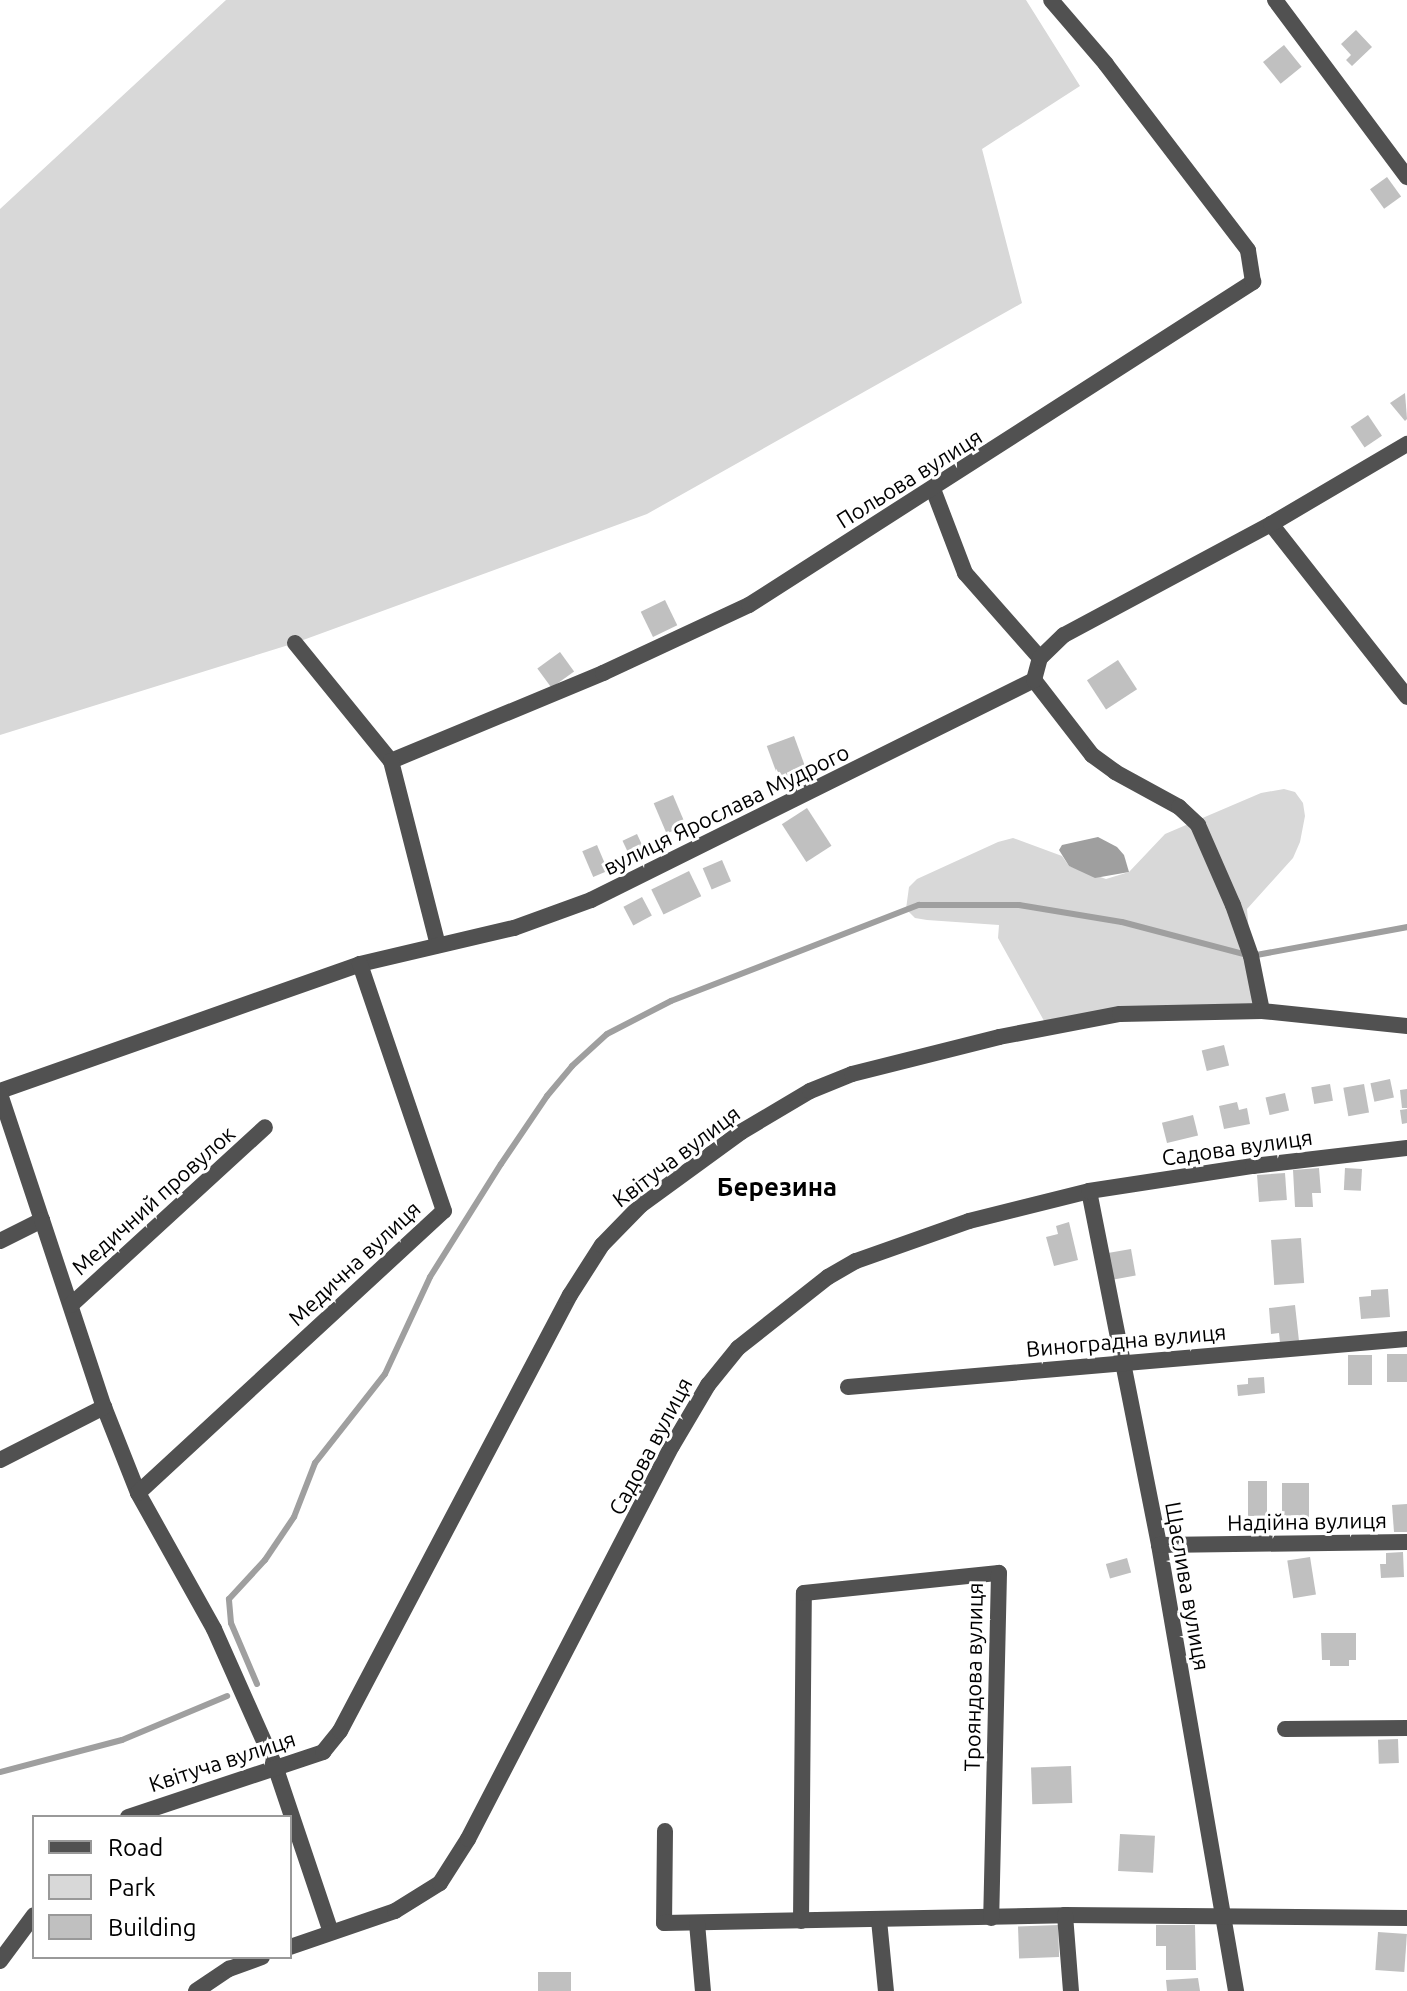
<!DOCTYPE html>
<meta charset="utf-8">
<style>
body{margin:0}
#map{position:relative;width:1407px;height:1991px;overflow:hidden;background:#fff;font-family:Ubuntu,sans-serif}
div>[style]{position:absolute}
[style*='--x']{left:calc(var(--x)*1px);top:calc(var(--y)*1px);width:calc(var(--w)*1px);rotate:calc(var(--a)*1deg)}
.green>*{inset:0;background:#d8d8d8}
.water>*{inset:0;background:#9f9f9f}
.stream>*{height:6px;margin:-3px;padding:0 3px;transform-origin:3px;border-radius:3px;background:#9f9f9f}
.building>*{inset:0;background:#c0c0c0;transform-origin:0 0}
.minor>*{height:16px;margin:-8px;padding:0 8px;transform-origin:8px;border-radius:8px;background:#515151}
span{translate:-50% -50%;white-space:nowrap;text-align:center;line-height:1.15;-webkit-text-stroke:6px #fff;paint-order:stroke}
.street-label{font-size:22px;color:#000}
.quarter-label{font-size:26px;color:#000;font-weight:700}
.legend{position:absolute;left:32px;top:1815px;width:260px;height:144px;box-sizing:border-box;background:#fff;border:2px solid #999;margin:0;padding:10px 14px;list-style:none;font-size:24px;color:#000}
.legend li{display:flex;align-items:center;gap:16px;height:40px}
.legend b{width:40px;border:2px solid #999}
</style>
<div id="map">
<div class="green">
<div style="clip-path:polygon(226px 0,1026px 0,1080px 86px,982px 149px,1022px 303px,647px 514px,295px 643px,0 735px,0 209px)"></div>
<div style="clip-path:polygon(1284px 789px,1295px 792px,1303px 803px,1305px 816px,1300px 842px,1293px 858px,1247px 909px,1251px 956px,1262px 1011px,1120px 1014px,1048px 1028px,998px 938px,999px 925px,927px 920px,915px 918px,906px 909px,909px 887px,917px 879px,998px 842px,1013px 838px,1062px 856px,1069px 866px,1106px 879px,1129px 872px,1165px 834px,1261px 793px)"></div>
</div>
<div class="water">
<div style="clip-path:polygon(1098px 837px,1117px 847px,1124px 855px,1129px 872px,1095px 878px,1069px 866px,1059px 850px,1062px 845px)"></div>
</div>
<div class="stream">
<div style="--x:257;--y:1684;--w:66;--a:-113.1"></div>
<div style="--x:231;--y:1623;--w:24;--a:-95"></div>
<div style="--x:229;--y:1599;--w:53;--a:-47.3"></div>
<div style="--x:265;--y:1560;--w:52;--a:-56"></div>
<div style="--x:294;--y:1517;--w:58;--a:-68.7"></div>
<div style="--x:315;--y:1463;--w:113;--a:-51.8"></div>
<div style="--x:385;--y:1374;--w:107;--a:-65.1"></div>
<div style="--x:430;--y:1277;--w:133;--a:-57.9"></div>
<div style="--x:501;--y:1164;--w:82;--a:-55.9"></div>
<div style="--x:547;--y:1096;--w:39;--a:-50"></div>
<div style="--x:572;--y:1066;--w:47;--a:-42.4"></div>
<div style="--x:607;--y:1034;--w:72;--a:-27.3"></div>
<div style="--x:671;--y:1001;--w:266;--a:-21.2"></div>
<div style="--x:919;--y:905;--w:100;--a:0"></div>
<div style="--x:1019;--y:905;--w:104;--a:9.4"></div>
<div style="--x:1122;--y:922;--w:133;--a:14.8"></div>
<div style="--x:1251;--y:956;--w:159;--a:-10.5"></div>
<div style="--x:0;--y:1772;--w:126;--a:-14.7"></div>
<div style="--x:122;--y:1740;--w:114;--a:-22.7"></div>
</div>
<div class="building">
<div style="clip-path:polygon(1356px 30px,1372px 47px,1352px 66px,1346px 60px,1351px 55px,1341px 44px)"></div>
<div style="left:1284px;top:45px;width:28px;height:27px;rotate:51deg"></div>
<div style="left:1387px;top:177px;width:24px;height:21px;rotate:54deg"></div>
<div style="clip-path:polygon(1405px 393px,1407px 419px,1405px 421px,1390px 403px)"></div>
<div style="left:1368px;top:415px;width:25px;height:21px;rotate:56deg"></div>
<div style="left:665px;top:600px;width:28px;height:27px;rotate:64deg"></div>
<div style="left:560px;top:652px;width:24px;height:28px;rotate:54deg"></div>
<div style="left:1118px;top:660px;width:35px;height:37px;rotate:57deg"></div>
<div style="left:794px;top:736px;width:35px;height:29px;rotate:70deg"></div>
<div style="left:673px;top:795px;width:33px;height:21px;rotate:67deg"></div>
<div style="left:807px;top:808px;width:45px;height:30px;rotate:57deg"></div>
<div style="left:637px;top:834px;width:21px;height:16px;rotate:65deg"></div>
<div style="left:597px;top:845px;width:28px;height:16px;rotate:67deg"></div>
<div style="left:722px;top:860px;width:23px;height:21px;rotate:67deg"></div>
<div style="left:689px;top:871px;width:28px;height:42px;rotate:64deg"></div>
<div style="left:642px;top:897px;width:21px;height:21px;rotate:62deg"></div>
<div style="left:1224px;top:1045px;width:21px;height:23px;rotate:76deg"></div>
<div style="left:1390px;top:1079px;width:19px;height:20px;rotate:78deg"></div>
<div style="left:1330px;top:1084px;width:17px;height:19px;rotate:80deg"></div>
<div style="left:1364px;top:1084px;width:29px;height:21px;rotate:80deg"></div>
<div style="clip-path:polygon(1407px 1089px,1407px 1108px,1402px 1108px,1400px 1090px)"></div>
<div style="left:1285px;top:1093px;width:18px;height:20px;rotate:77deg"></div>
<div style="clip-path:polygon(1237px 1102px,1239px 1110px,1247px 1108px,1250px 1124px,1224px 1129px,1219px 1106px)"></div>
<div style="clip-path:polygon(1407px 1109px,1407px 1123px,1402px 1124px,1400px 1110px)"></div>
<div style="left:1193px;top:1115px;width:21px;height:32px;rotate:76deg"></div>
<div style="clip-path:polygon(1319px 1168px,1321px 1193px,1312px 1193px,1313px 1207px,1295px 1207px,1293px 1170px)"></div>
<div style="left:1345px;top:1168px;width:17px;height:22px;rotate:3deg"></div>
<div style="left:1285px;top:1173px;width:27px;height:28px;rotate:86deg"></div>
<div style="clip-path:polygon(1069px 1222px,1078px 1260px,1054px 1266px,1046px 1237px,1058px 1234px,1056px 1226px)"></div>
<div style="left:1301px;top:1238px;width:45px;height:30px;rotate:86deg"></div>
<div style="left:1131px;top:1249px;width:27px;height:25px;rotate:80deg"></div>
<div style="clip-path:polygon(1388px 1289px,1390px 1317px,1361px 1319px,1359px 1297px,1371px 1296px,1371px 1290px)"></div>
<div style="clip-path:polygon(1295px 1305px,1299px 1341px,1280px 1343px,1279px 1333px,1271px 1334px,1269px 1308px)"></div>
<div style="left:1407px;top:1354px;width:28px;height:20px;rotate:90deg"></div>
<div style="left:1348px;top:1355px;width:24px;height:30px"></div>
<div style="clip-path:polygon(1264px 1377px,1265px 1393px,1238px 1396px,1237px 1385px,1248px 1384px,1248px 1378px)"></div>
<div style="left:1248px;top:1481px;width:19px;height:35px"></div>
<div style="left:1282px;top:1483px;width:27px;height:36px"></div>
<div style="clip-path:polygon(1407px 1504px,1407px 1532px,1394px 1532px,1392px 1505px)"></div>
<div style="clip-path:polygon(1403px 1552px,1404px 1577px,1381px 1578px,1380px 1564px,1386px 1564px,1386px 1553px)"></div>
<div style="left:1310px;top:1557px;width:38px;height:23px;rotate:81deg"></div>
<div style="left:1127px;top:1558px;width:15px;height:22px;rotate:74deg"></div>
<div style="clip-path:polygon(1321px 1633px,1356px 1633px,1356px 1660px,1349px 1660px,1349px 1666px,1330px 1666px,1330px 1660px,1322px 1660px)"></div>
<div style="left:1398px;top:1739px;width:24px;height:20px;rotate:88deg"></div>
<div style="left:1071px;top:1766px;width:37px;height:40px;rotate:88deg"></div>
<div style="left:1120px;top:1834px;width:35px;height:37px;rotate:3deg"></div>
<div style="left:1058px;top:1925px;width:32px;height:40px;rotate:88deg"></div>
<div style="clip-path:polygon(1156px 1925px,1195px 1925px,1196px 1970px,1166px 1970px,1166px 1946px,1156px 1946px)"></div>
<div style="left:1378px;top:1932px;width:29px;height:38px;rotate:4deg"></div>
<div style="left:571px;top:1972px;width:19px;height:33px;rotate:90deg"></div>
<div style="clip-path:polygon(1198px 1978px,1200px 1991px,1167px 1991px,1166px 1980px)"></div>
</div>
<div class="minor">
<div style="--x:1275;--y:0;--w:221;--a:53.3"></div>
<div style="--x:933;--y:489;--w:90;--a:69.1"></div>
<div style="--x:965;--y:573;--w:113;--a:48.6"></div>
<div style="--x:1271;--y:524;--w:220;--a:51.8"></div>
<div style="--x:295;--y:643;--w:152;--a:50.9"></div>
<div style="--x:391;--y:761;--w:230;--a:-22.5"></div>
<div style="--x:603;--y:673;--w:161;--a:-25"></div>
<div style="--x:749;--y:605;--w:599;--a:-32.65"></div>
<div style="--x:1253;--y:282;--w:32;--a:-99"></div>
<div style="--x:1248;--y:250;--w:234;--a:-127.4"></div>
<div style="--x:1106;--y:64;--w:84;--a:-130.7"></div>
<div style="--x:1034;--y:680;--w:95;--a:52.3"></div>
<div style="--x:1092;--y:755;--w:29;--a:36"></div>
<div style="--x:1115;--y:772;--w:73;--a:28.7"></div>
<div style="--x:1179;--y:807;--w:26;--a:43"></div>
<div style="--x:1198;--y:825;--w:87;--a:66.4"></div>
<div style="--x:1233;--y:905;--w:54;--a:70.6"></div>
<div style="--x:1251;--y:956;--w:56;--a:78.7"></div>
<div style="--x:391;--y:761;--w:190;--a:75.7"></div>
<div style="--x:0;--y:1091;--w:382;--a:-19.4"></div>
<div style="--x:360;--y:964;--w:158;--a:-13.2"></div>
<div style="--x:514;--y:928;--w:82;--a:-20"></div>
<div style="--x:591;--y:900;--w:495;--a:-26.4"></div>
<div style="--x:1034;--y:680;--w:23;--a:-75"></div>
<div style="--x:1040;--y:658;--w:33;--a:-44"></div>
<div style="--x:1064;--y:635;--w:235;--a:-28.2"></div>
<div style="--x:1271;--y:524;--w:158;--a:-30.5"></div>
<div style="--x:0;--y:1094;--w:133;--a:71.6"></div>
<div style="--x:42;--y:1220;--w:47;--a:153.4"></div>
<div style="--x:1089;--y:1191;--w:361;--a:78.8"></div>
<div style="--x:1159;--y:1545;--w:453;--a:80.2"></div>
<div style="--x:42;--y:1220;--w:197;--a:71.7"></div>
<div style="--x:104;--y:1407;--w:92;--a:68.4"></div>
<div style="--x:138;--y:1493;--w:156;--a:60.8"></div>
<div style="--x:214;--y:1629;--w:150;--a:66"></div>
<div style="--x:275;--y:1766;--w:175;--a:71.4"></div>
<div style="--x:71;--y:1305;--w:263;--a:-42.5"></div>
<div style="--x:848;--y:1387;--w:561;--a:-4.91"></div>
<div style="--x:0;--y:1460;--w:117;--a:-27"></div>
<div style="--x:138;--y:1493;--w:416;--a:-42.7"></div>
<div style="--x:444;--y:1211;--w:261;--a:-108.8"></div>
<div style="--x:1159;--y:1545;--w:248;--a:-0.7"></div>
<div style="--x:1285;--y:1729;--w:122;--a:-0.5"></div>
<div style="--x:128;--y:1817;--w:206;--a:-18.4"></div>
<div style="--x:323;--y:1752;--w:27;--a:-51"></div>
<div style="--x:340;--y:1731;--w:493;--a:-62.2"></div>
<div style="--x:570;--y:1295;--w:59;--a:-57.4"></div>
<div style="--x:602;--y:1245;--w:56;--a:-45.7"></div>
<div style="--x:641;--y:1205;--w:124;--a:-36.1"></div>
<div style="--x:741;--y:1132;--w:80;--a:-30.7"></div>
<div style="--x:810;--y:1091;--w:45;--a:-22"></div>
<div style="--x:852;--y:1074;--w:152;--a:-14.1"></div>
<div style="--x:999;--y:1037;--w:123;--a:-10.8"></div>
<div style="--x:1120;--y:1014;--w:142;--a:-1.2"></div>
<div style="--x:1262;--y:1011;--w:146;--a:5.9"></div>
<div style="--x:665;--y:1831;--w:92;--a:90.6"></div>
<div style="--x:664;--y:1923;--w:401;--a:-1.1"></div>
<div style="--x:1065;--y:1915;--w:342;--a:0.5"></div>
<div style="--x:1065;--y:1915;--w:76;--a:85.5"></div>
<div style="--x:879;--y:1920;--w:71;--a:84.4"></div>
<div style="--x:801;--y:1921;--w:328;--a:-89.5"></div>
<div style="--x:804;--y:1593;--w:196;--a:-5.9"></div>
<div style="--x:999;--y:1573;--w:345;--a:91.3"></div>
<div style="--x:697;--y:1923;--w:68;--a:85"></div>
<div style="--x:290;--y:1947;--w:111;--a:-18.9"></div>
<div style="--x:395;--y:1911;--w:53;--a:-31.9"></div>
<div style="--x:440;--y:1883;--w:52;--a:-57.5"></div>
<div style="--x:468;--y:1839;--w:443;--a:-62.6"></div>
<div style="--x:672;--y:1446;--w:71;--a:-59.5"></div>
<div style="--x:708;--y:1385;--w:48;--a:-51"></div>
<div style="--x:738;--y:1348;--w:115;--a:-38.3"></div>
<div style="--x:828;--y:1277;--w:32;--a:-30"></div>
<div style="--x:856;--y:1261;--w:120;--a:-19.5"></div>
<div style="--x:969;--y:1221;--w:124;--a:-14"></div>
<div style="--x:1089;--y:1191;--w:166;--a:-8.7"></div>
<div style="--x:1253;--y:1166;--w:155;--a:-6.7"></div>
<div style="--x:0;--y:1961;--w:57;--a:-53.5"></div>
<div style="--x:196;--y:1991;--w:40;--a:-34"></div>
<div style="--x:229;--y:1969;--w:35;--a:-20"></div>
</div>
<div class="street-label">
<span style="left:909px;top:478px;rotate:-32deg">Польова вулиця</span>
<span style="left:726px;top:809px;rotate:-26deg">вулиця Ярослава Мудрого</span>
<span style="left:1237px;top:1147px;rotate:-8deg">Садова вулиця</span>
<span style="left:676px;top:1156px;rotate:-37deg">Квітуча вулиця</span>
<span style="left:153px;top:1200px;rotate:-42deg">Медичний провулок</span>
<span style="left:354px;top:1263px;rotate:-43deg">Медична вулиця</span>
<span style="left:1126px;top:1340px;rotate:-5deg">Виноградна вулиця</span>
<span style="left:650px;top:1446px;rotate:-62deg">Садова вулиця</span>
<span style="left:1307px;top:1521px;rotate:-1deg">Надійна вулиця</span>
<span style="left:1188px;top:1586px;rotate:80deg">Щаслива вулиця</span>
<span style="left:973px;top:1677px;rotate:-89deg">Трояндова вулиця</span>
<span style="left:222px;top:1761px;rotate:-18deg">Квітуча вулиця</span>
</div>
<div class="quarter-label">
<span style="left:777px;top:1187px">Березина</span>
</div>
<ul class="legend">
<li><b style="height:10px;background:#515151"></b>Road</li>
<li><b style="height:22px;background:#d8d8d8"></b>Park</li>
<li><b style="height:22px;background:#c0c0c0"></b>Building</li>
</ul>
</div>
